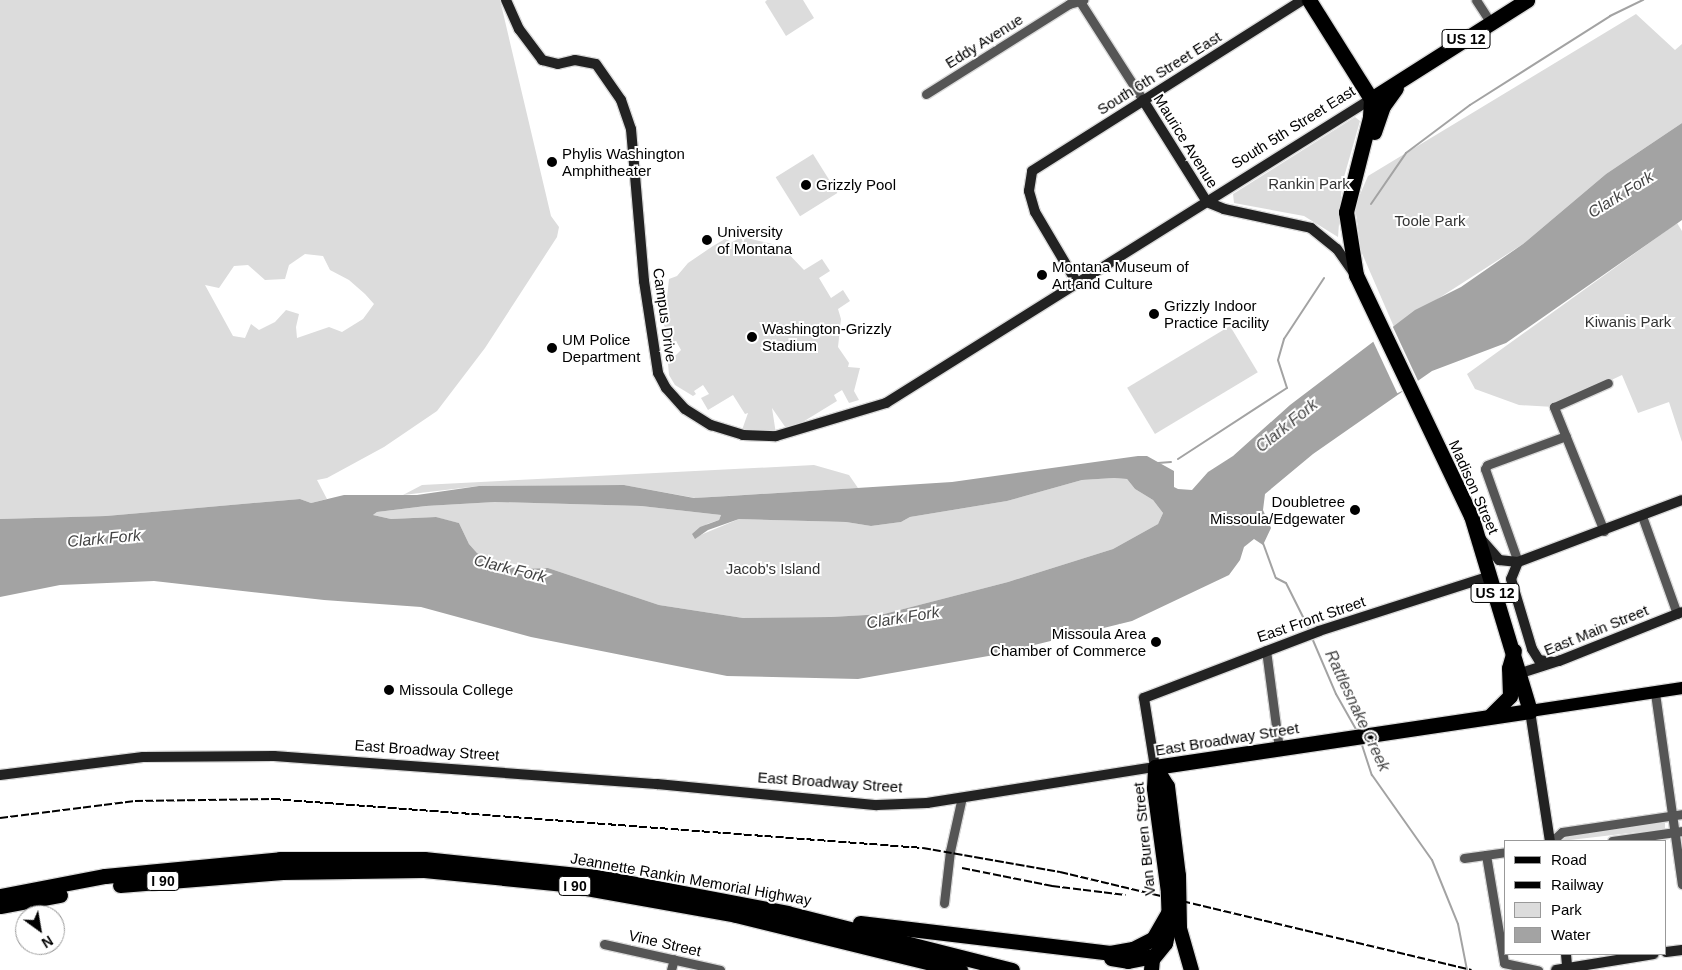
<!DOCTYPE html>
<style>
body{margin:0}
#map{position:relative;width:1682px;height:970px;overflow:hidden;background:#fff;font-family:Helvetica,sans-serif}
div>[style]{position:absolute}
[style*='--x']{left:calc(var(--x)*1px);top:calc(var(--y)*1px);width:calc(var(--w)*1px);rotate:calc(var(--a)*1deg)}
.green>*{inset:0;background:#dcdcdc;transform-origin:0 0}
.water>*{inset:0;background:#a3a3a3}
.pier>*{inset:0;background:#fff;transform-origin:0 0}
.stream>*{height:2px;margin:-1px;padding:0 1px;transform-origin:1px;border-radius:1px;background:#a3a3a3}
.roads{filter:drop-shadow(1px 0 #dbdbdb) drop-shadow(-1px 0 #dbdbdb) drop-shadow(0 1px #dbdbdb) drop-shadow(0 -1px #dbdbdb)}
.street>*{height:9px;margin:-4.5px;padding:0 4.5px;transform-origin:4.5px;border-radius:4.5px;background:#555}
.secondary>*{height:10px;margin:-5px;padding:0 5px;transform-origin:5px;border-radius:5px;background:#222}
.primary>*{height:12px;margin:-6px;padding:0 6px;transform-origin:6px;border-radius:6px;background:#000}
.highway>*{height:15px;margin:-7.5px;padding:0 7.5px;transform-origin:7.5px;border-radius:7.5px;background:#000}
.rail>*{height:2px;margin-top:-1px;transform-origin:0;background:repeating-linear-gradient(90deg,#000 0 8px,transparent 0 10.5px)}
.dots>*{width:14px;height:14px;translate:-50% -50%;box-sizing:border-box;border:2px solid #fff;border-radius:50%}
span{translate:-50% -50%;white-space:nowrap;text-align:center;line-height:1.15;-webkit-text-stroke:4px #fff;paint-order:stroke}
.shield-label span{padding:1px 4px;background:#fff;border:1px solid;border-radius:4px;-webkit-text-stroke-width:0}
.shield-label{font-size:14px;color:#000;font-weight:700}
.street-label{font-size:15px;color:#000}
.poi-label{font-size:15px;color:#000}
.left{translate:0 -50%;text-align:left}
.right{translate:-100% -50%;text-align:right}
.park-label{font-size:15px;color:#333}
.water-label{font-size:16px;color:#444;font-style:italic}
.legend{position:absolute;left:1504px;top:840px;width:162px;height:115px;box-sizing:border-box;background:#fff;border:1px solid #999;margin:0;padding:6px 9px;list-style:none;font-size:15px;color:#000}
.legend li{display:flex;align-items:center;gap:10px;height:25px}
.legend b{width:25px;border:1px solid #999}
.north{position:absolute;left:15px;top:905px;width:50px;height:50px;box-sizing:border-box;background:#fff;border:1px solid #999;border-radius:50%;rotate:148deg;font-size:14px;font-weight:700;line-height:20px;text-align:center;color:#000}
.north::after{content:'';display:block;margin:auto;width:18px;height:22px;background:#000;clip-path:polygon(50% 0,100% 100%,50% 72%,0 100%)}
</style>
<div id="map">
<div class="green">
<div style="clip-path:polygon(evenodd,0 0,500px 0,551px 216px,559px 227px,557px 237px,485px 348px,437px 411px,384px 447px,327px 478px,317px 480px,327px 499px,311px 503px,300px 499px,106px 516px,0 519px,0 0,305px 254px,323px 256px,330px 270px,349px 280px,365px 294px,374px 304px,363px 319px,342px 332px,329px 327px,297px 338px,296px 327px,299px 314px,286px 310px,275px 322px,259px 330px,251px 324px,245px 338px,233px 336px,205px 285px,219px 288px,234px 266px,248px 265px,265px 280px,285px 279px,289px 265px,305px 254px)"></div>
<div style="clip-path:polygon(767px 0,803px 0,814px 18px,786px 36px,765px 2px)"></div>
<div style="clip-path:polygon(1636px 14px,1675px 50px,1682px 44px,1682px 123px,1606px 174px,1523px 244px,1394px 327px,1361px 251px,1355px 206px,1368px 176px)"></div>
<div style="clip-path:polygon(1355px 117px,1360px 121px,1342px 184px,1338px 237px,1304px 216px,1234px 203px,1233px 194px)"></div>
<div style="left:813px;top:154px;width:46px;height:44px;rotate:58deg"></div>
<div style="clip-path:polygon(1677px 223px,1682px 231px,1682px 442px,1669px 402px,1638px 413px,1622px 375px,1554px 407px,1519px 405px,1475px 389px,1467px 374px)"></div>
<div style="clip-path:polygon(742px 237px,781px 246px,804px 270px,822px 259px,830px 271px,819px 278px,831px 298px,843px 290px,850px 301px,838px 309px,841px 319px,838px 347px,849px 363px,848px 367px,860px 368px,854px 391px,859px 400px,849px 403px,842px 390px,834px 395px,837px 401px,788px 431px,772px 408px,776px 434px,768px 435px,742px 430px,748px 413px,745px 414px,733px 395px,708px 410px,701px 398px,709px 394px,703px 385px,694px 391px,696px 394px,693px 396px,675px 385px,669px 375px,668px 363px,669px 356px,676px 355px,681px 350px,676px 341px,669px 346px,661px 334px,668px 329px,664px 326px,669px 279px,677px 276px,688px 263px,713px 246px,725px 239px,732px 242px)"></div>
<div style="left:1230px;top:326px;width:54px;height:120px;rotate:59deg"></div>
<div style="clip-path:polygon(814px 465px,849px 475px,858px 488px,695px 498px,624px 485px,479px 486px,403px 495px,422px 485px)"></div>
<div style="clip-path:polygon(1114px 478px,1127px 479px,1135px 489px,1153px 500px,1163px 513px,1158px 524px,1113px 549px,1008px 582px,884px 614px,831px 617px,743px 618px,659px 605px,548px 568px,519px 569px,492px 561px,477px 553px,469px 544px,459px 523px,435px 517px,391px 519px,373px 515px,377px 512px,426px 506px,495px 502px,641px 506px,721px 515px,719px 520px,707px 524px,698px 536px,739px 519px,846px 522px,871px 526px,901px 522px,910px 517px,1007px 501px,1082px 480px)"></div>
<div style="clip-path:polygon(1665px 821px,1665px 829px,1561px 841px,1563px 836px)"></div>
</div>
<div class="water">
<div style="clip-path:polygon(evenodd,1682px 123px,1682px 220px,1506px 343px,1432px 371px,1313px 454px,1265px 494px,1263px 510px,1271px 528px,1263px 545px,1254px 539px,1244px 547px,1240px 560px,1229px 575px,1132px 621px,994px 655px,858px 679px,727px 676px,531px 637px,421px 607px,324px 600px,154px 581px,60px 585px,0 597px,0 519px,106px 516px,300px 499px,311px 503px,344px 495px,417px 495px,479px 486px,624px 485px,694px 498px,729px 496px,952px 482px,1138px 456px,1147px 456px,1174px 471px,1174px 487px,1178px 489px,1192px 490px,1208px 472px,1233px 456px,1290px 405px,1415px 310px,1461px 287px,1523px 244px,1606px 174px,1682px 123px,1114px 478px,1127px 479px,1135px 489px,1153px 500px,1163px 513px,1158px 524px,1113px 549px,1008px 582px,884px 614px,831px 617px,743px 618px,659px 605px,548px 568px,519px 569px,492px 561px,477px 553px,469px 544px,459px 523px,436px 517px,391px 519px,373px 515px,377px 512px,426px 506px,495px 502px,641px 506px,721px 515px,719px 520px,700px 527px,692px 534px,695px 539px,708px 530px,739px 519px,846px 522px,871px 526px,901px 522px,910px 517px,1007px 501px,1082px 480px,1114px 478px)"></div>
</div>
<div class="pier">
<div style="left:1392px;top:325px;width:64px;height:24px;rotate:65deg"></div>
</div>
<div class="stream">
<div style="--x:1371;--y:204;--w:62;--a:-55.5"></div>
<div style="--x:1406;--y:153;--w:80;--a:-36.9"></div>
<div style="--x:1470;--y:105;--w:166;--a:-32.4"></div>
<div style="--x:1610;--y:16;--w:37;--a:-26"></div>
<div style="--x:1178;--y:459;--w:130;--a:-33.1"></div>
<div style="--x:1287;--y:388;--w:29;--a:-108"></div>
<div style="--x:1278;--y:360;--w:22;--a:-74"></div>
<div style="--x:1284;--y:339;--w:73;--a:-56.7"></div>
<div style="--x:1158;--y:463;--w:13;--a:-4"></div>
<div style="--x:1263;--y:543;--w:37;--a:70"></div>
<div style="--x:1276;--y:578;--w:11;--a:27"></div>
<div style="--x:1286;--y:583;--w:54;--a:63.4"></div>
<div style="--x:1312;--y:638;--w:61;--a:66.8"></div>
<div style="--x:1336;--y:694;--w:43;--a:60.4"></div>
<div style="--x:1361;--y:742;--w:35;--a:72"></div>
<div style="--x:1372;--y:775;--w:104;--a:54.8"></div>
<div style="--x:1432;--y:860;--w:69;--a:67.9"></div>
<div style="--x:1458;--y:924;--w:47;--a:78.9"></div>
</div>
<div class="roads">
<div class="street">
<div style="--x:1079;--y:0;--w:119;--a:57.4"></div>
<div style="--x:1476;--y:0;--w:27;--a:57"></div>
<div style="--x:926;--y:94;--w:169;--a:-32.2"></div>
<div style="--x:1069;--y:4;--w:15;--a:-16"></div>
<div style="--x:1642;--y:516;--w:104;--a:70.3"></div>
<div style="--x:1604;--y:531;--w:134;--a:-112"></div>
<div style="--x:1554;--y:407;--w:59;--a:-24"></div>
<div style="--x:1518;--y:562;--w:99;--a:-109.5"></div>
<div style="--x:1485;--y:469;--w:4;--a:-63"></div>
<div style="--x:1487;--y:465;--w:84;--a:-20.2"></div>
<div style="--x:1266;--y:650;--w:100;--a:82.5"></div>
<div style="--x:1655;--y:693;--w:193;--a:82"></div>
<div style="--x:1552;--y:841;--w:13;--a:-42"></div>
<div style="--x:1562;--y:832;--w:121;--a:-8.5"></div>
<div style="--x:1612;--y:841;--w:71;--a:-8.1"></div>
<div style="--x:1486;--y:855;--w:109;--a:80.5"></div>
<div style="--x:1504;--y:963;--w:35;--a:12"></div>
<div style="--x:1464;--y:858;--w:42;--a:-8.1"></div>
<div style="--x:944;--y:903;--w:52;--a:-83.4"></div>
<div style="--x:950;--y:851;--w:55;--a:-77.5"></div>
<div style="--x:604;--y:944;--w:119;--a:12.6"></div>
<div style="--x:671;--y:970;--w:11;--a:-75"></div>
</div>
<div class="secondary">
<div style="--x:506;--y:0;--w:32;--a:66"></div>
<div style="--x:519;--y:29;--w:39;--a:53"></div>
<div style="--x:542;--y:60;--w:16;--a:14"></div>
<div style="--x:558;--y:64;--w:17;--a:-13"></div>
<div style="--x:575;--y:60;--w:21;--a:11"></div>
<div style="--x:596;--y:64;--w:44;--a:55.2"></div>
<div style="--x:621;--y:100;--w:31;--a:71"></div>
<div style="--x:631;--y:129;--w:153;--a:85.1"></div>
<div style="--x:644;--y:281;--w:93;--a:81.3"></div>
<div style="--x:658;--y:373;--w:17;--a:62"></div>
<div style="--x:666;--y:388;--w:28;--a:48"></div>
<div style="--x:685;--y:409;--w:31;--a:32"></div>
<div style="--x:711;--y:425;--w:34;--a:17"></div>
<div style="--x:743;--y:435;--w:33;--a:2"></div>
<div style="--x:776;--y:436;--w:115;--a:-16.7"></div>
<div style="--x:886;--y:403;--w:572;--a:-32.08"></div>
<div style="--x:1143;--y:100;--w:120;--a:57.9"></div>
<div style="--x:1207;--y:202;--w:18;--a:22"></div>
<div style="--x:1224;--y:209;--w:89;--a:12.3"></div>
<div style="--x:1311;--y:228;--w:33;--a:39"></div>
<div style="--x:1337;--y:249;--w:29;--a:55"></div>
<div style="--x:1077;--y:283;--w:82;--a:-120.6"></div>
<div style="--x:1035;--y:212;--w:22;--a:-106"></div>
<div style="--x:1029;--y:191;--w:20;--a:-81"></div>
<div style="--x:1032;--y:171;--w:320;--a:-32.3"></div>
<div style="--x:1481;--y:539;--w:28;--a:49"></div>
<div style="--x:1499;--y:560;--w:19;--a:6"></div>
<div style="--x:1518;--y:562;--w:175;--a:-20.7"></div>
<div style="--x:1518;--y:562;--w:18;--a:112"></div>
<div style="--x:1511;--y:579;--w:73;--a:73.3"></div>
<div style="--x:1532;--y:649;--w:13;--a:58"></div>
<div style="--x:1539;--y:660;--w:14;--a:8"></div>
<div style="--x:1521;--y:673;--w:40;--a:-18"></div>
<div style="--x:1559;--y:661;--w:132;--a:-21.7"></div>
<div style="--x:1530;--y:711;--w:132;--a:81.3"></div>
<div style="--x:0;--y:775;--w:144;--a:-7.2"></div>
<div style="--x:143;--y:757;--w:131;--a:-0.4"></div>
<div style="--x:274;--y:756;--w:384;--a:4.2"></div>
<div style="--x:657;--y:784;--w:221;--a:5.5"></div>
<div style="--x:877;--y:805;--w:50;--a:-2.3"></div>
<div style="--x:927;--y:803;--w:231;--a:-9"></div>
<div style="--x:1155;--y:767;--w:70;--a:-99.1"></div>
<div style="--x:1144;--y:698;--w:187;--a:-20.9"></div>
<div style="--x:1319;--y:631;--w:180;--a:-17.8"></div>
<div style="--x:1666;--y:952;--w:16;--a:-7"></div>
<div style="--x:1566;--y:954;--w:12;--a:85"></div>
<div style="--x:1556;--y:970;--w:99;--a:-9.3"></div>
</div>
<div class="primary">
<div style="--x:1530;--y:711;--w:154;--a:-8.6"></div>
</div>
<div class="highway">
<div style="--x:1371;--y:99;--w:185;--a:-32.4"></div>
<div style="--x:1374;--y:132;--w:28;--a:-71"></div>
<div style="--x:1383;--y:106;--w:22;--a:-54"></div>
<div style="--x:1490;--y:716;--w:28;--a:-45"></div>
<div style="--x:1510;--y:696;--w:28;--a:-92"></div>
<div style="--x:1509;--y:668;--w:18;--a:-74"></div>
<div style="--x:1155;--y:767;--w:379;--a:-8.5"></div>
<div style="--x:1530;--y:711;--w:204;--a:-106.8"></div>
<div style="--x:1471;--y:516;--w:267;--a:-115.5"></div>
<div style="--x:1356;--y:275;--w:64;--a:-99"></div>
<div style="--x:1346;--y:212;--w:98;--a:-75.8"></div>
<div style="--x:1370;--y:117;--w:18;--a:-87"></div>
<div style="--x:1371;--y:99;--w:117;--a:-122.1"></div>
<div style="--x:1155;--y:767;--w:22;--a:58"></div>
<div style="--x:1167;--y:786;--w:90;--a:83"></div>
<div style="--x:1178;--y:875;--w:53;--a:88.9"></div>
<div style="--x:1179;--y:928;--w:44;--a:74.1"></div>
<div style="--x:120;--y:885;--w:163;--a:-4.6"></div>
<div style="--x:282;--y:872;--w:142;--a:-0.8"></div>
<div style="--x:424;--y:870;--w:141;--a:5.7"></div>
<div style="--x:564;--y:884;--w:175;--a:10.2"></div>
<div style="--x:736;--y:915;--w:231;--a:13.8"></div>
<div style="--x:0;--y:896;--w:107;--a:-10.8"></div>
<div style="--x:105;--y:876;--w:176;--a:-5.5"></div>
<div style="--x:280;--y:859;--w:144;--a:0"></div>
<div style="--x:424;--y:859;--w:176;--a:5.9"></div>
<div style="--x:599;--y:877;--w:191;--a:10.8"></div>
<div style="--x:787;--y:913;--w:232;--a:14.2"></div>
<div style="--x:0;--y:906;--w:61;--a:-10.4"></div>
<div style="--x:860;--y:923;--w:252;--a:6.8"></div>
<div style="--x:1110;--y:953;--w:23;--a:-10"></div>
<div style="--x:1133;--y:949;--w:22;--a:-27"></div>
<div style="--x:1153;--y:939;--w:32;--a:-60"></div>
<div style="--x:1111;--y:958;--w:17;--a:10"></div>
<div style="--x:1128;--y:961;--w:25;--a:-11"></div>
<div style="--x:1151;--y:970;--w:11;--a:-85"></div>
<div style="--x:1152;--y:959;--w:21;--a:-51"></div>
<div style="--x:1165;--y:943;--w:17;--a:-77"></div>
<div style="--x:1169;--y:926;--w:34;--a:-92"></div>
<div style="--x:1168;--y:892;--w:105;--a:-97.7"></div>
<div style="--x:1154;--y:788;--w:21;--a:-87"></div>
</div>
</div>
<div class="rail">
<div style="--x:0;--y:818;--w:136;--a:-7.2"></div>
<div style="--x:135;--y:801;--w:138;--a:-0.8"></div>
<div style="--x:273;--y:799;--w:652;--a:4.31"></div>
<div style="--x:923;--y:848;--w:139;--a:9.9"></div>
<div style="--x:1060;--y:872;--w:423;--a:13.4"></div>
<div style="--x:962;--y:868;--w:92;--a:11.3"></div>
<div style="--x:1052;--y:886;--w:74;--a:7"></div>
</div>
<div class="dots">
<div style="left:552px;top:162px;background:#000"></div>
<div style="left:806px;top:185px;background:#000"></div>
<div style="left:707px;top:240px;background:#000"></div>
<div style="left:1042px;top:275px;background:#000"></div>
<div style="left:1154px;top:314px;background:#000"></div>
<div style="left:752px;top:337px;background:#000"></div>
<div style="left:552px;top:348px;background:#000"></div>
<div style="left:1355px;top:510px;background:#000"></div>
<div style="left:1156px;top:642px;background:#000"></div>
<div style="left:389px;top:690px;background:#000"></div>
</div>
<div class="shield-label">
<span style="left:1466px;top:39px">US 12</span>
<span style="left:1495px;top:593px">US 12</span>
<span style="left:163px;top:881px">I 90</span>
<span style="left:575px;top:886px">I 90</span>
</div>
<div class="street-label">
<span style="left:984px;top:41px;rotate:-32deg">Eddy Avenue</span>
<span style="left:1159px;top:73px;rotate:-32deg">South 6th Street East</span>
<span style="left:1293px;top:127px;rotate:-32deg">South 5th Street East</span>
<span style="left:1186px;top:141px;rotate:58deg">Maurice Avenue</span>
<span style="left:665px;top:315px;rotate:82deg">Campus Drive</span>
<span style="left:1474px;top:487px;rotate:66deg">Madison Street</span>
<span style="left:1311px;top:619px;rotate:-19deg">East Front Street</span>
<span style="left:1596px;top:630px;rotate:-22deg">East Main Street</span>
<span style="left:1227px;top:739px;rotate:-9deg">East Broadway Street</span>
<span style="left:427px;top:750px;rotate:4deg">East Broadway Street</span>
<span style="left:830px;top:782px;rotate:4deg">East Broadway Street</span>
<span style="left:1144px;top:839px;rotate:-96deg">Van Buren Street</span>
<span style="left:691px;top:879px;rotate:10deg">Jeannette Rankin Memorial Highway</span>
<span style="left:665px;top:943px;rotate:13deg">Vine Street</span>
</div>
<div class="poi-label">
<span class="left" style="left:562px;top:162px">Phylis Washington<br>Amphitheater</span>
<span class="left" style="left:816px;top:185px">Grizzly Pool</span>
<span class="left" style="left:717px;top:240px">University<br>of Montana</span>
<span class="left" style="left:1052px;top:275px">Montana Museum of<br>Art and Culture</span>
<span class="left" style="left:1164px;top:314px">Grizzly Indoor<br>Practice Facility</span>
<span class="left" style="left:762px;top:337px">Washington-Grizzly<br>Stadium</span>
<span class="left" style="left:562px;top:348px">UM Police<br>Department</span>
<span class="right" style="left:1345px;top:510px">Doubletree<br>Missoula/Edgewater</span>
<span class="right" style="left:1146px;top:642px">Missoula Area<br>Chamber of Commerce</span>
<span class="left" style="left:399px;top:690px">Missoula College</span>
</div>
<div class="park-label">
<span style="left:1309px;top:184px">Rankin Park</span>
<span style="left:1430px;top:221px">Toole Park</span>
<span style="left:1628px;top:322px">Kiwanis Park</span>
<span style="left:773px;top:569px">Jacob's Island</span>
</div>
<div class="water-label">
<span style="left:1621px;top:195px;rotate:-32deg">Clark Fork</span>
<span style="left:1287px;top:426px;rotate:-39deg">Clark Fork</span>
<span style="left:104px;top:539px;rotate:-5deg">Clark Fork</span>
<span style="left:510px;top:569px;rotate:14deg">Clark Fork</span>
<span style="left:903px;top:618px;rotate:-9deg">Clark Fork</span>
<span style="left:1357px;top:711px;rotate:65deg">Rattlesnake Creek</span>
</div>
<ul class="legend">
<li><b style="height:6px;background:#000"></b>Road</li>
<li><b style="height:6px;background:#000"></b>Railway</li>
<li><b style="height:14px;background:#dcdcdc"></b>Park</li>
<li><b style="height:14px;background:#a3a3a3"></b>Water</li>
</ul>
<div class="north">N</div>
</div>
